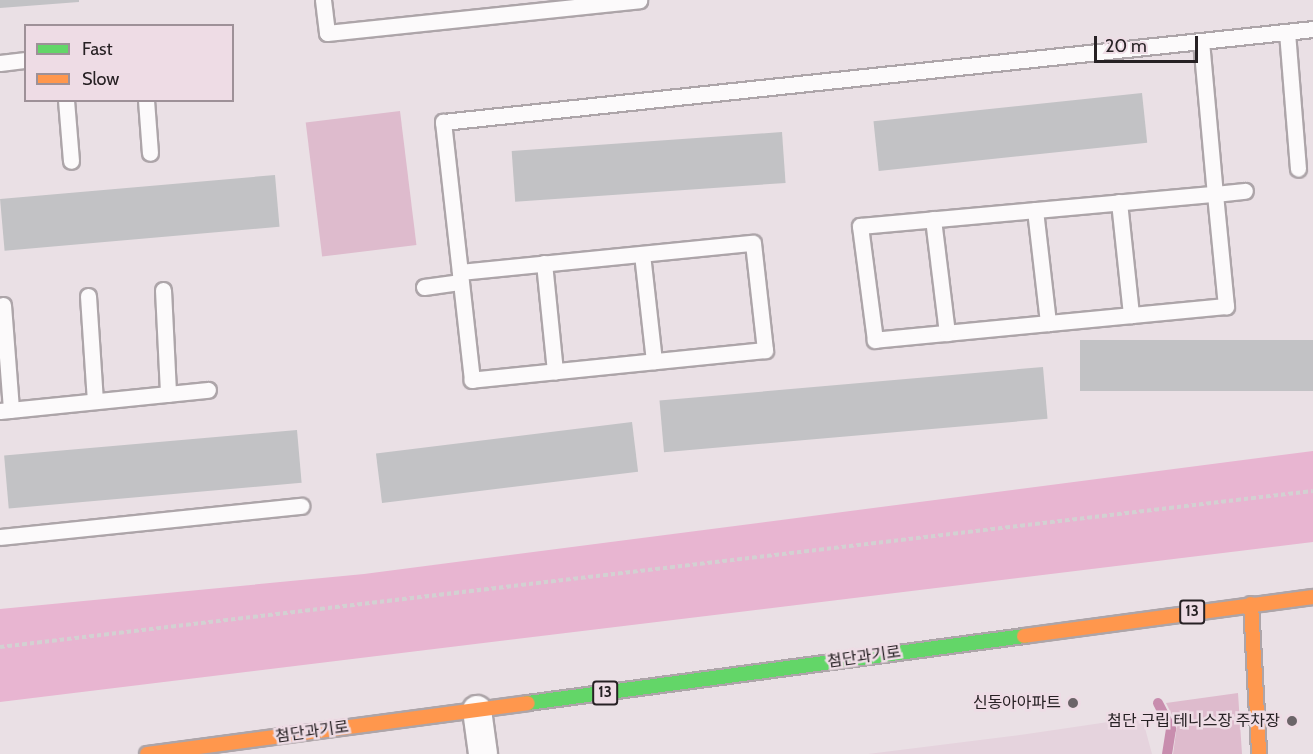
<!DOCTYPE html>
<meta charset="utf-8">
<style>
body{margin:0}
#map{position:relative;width:1313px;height:754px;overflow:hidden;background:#eae0e5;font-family:Cabin,"Noto Sans KR",sans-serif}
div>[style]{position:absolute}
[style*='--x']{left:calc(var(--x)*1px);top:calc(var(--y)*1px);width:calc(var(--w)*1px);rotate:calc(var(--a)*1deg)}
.built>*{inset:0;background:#e5d3dd}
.green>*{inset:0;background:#debbcd;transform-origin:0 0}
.forest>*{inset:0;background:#e8b5d1}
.stream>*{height:10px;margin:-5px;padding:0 5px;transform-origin:5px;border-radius:5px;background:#c88dae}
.building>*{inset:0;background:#c2c2c5;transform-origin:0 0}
.path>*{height:4px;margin-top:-2px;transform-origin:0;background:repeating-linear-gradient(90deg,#d3d1d2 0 4.5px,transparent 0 7.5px)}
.roads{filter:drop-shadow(2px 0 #ada5a9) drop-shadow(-2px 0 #ada5a9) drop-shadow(0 2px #ada5a9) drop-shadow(0 -2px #ada5a9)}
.lane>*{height:15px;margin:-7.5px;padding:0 7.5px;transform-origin:7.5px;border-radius:7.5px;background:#fcfafb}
.street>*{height:28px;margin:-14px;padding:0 14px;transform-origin:14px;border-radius:14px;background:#fcfafb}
.fast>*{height:14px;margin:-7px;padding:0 7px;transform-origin:7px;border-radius:7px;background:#63d668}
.slow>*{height:14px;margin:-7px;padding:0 7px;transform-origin:7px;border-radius:7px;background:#ff974d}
.dots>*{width:16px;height:16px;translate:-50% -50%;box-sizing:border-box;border:3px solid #eedce5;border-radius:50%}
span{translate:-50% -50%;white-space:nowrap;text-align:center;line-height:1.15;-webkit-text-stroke:5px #eedce5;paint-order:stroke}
.shield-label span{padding:2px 4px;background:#eedce5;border:2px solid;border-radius:4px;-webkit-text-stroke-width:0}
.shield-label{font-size:15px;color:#272124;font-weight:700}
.street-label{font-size:16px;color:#272124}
.poi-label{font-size:16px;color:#272124}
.right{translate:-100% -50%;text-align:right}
.legend{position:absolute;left:24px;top:24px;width:210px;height:78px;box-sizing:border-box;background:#eedce5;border:2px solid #9e9198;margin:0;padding:8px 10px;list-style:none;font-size:18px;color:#272124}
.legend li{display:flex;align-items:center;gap:12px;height:30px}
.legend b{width:30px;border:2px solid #9e9198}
.scale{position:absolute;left:1094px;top:36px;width:104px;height:27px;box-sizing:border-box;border:3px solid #272124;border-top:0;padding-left:8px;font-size:18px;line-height:21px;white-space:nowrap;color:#272124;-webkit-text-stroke:4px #eedce5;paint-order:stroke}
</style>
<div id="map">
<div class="built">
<div style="clip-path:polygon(1142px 717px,1152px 754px,868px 754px,1027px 734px)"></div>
</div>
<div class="green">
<div style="left:400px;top:111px;width:135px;height:95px;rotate:83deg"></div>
<div style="clip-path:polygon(1238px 693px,1242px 754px,1173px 754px,1177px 725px,1166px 703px)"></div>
</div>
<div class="forest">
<div style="clip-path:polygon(1313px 451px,1313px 542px,0 702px,0 609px,364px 574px)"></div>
</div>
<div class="stream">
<div style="--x:1158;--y:703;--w:29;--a:63"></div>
<div style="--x:1171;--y:729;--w:25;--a:99"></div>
</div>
<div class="building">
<div style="clip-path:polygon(0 0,79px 0,79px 2px,0 8px)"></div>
<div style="left:1142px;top:93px;width:50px;height:270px;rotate:84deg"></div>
<div style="left:782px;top:132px;width:51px;height:271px;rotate:86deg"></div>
<div style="left:275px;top:175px;width:52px;height:276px;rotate:85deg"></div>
<div style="left:1313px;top:340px;width:51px;height:233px;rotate:90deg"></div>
<div style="left:1043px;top:367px;width:52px;height:385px;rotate:85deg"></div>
<div style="left:632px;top:422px;width:50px;height:258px;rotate:83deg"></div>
<div style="left:297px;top:430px;width:53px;height:294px;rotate:85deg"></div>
</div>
<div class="path">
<div style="--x:0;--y:647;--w:1322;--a:-6.78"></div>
</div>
<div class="roads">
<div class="lane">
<div style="--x:323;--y:0;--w:33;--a:83"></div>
<div style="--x:327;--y:33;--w:314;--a:-6"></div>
<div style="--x:1287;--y:32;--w:137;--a:85.4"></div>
<div style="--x:1201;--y:41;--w:154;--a:84.8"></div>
<div style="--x:1215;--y:194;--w:113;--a:84.4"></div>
<div style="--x:1226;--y:306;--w:353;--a:174.5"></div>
<div style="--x:875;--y:340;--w:115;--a:-97.5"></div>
<div style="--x:860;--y:226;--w:356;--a:-5.2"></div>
<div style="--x:1215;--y:194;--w:30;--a:-6"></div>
<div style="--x:0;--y:63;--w:26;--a:-7"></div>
<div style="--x:66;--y:100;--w:61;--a:85.3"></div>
<div style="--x:146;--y:100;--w:53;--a:85.7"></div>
<div style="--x:1119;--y:202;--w:114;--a:83.9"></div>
<div style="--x:1035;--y:210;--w:114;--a:83.4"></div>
<div style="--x:933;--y:219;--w:115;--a:83"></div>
<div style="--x:642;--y:254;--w:108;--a:83.6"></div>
<div style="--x:544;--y:263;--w:109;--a:84.2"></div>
<div style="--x:460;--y:272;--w:294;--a:-5.7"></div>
<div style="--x:753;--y:243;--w:108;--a:83.6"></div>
<div style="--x:765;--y:350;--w:295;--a:174.2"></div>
<div style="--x:472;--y:380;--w:260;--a:-96.4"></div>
<div style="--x:443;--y:122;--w:875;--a:-6.1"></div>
<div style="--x:424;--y:287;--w:37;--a:-8"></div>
<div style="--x:163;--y:290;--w:104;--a:87.2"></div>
<div style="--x:88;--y:296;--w:105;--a:86.2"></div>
<div style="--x:3;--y:305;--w:105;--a:85.6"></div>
<div style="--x:0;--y:411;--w:209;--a:-5.8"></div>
<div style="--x:0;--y:537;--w:303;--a:-5.9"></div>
</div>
<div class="street">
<div style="--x:477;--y:710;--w:44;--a:82.2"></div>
</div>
<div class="fast">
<div style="--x:528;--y:703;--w:501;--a:-7.69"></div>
</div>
<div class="slow">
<div style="--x:1251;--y:604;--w:150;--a:86.9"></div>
<div style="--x:1024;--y:636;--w:292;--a:-7.7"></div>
<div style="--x:147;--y:754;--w:384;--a:-7.6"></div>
</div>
</div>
<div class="dots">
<div style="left:1073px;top:703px;background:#6b6468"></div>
<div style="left:1292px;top:721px;background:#6b6468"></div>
</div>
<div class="shield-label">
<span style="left:1192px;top:612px">13</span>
<span style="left:605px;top:693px">13</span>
</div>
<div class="street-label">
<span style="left:864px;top:657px;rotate:-8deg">첨단과기로</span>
<span style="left:312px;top:732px;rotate:-8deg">첨단과기로</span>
</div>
<div class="poi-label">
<span class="right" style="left:1061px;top:703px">신동아아파트</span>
<span class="right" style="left:1280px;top:721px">첨단 구립 테니스장 주차장</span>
</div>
<ul class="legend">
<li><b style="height:8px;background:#63d668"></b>Fast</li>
<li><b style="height:8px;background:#ff974d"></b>Slow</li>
</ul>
<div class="scale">20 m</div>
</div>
